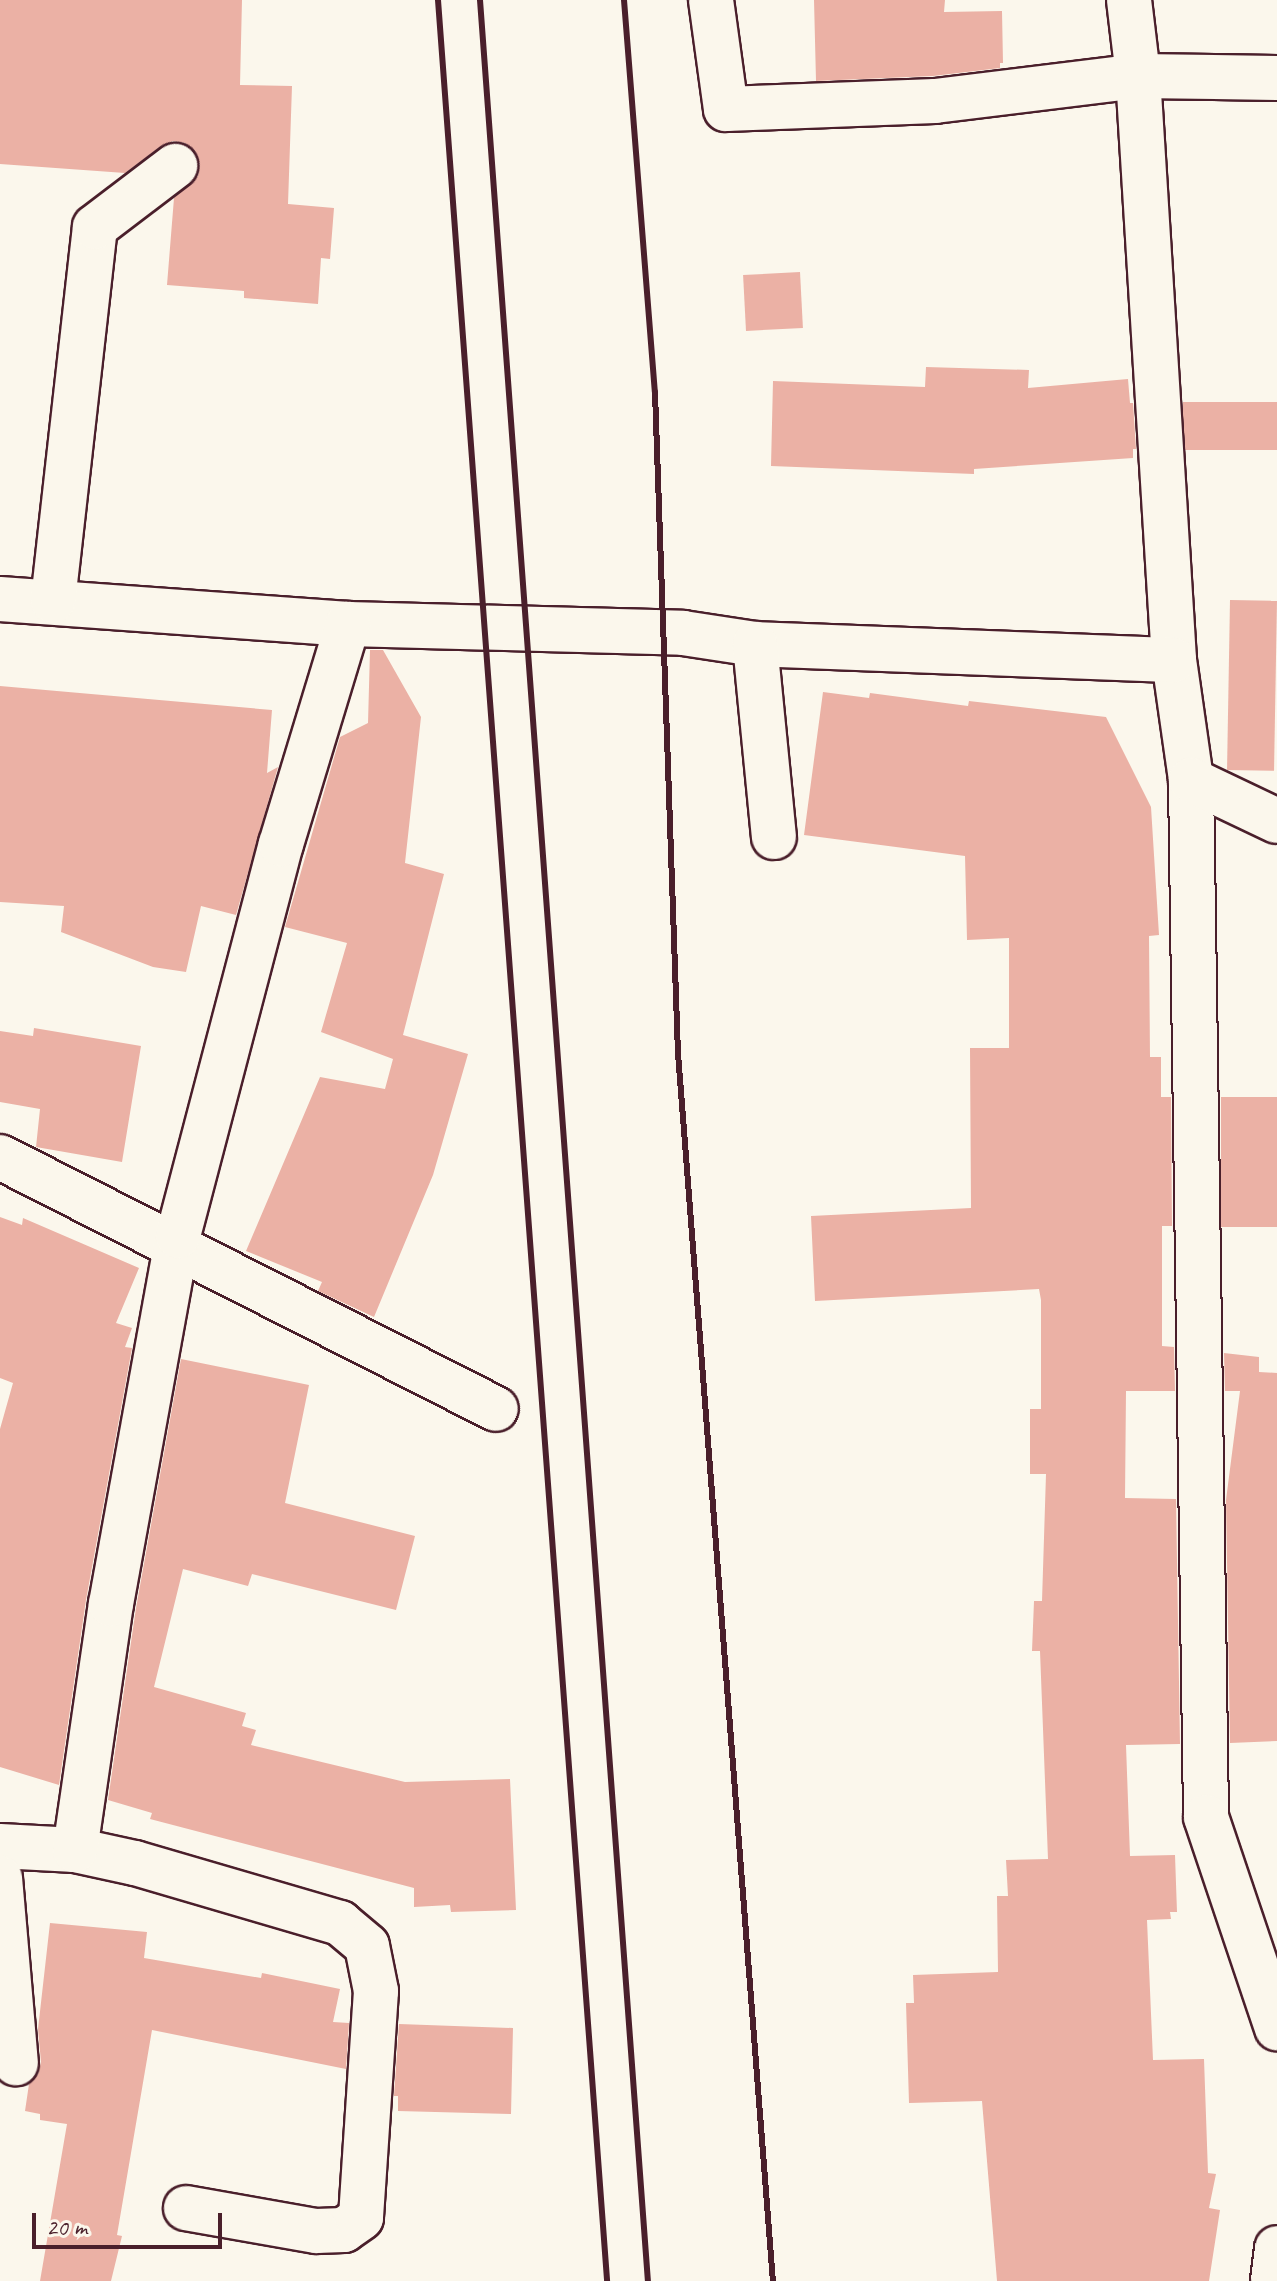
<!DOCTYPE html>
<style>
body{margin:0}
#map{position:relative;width:1277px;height:2281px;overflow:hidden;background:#fbf7ec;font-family:Caveat,sans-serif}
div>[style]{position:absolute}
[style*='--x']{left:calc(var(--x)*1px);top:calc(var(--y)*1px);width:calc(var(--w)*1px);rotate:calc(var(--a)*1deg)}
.building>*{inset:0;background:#ebb1a5;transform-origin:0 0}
.roads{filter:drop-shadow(2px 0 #4a1f2b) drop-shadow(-2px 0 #4a1f2b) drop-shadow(0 2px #4a1f2b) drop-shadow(0 -2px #4a1f2b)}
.street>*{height:44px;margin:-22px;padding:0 22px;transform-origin:22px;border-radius:22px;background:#fbf7ec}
.rail>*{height:6px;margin:-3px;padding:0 3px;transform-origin:3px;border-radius:3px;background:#4a1f2b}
span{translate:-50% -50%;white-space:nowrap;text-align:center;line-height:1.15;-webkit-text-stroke:6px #fbf7ec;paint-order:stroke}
.scale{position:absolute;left:32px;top:2213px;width:190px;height:36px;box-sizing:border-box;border:4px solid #4a1f2b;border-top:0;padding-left:10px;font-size:24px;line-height:28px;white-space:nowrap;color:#4a1f2b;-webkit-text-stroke:6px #fbf7ec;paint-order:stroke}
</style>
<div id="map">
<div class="building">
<div style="clip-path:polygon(0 0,242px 0,240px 85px,292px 86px,288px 204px,334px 208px,330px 259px,321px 258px,318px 304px,244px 298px,244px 291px,167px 285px,174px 198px,198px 176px,200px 164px,195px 152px,185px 143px,173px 141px,161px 146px,125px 173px,0 164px)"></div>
<div style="clip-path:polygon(814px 0,945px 0,944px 12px,1002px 11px,1003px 63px,1000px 63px,1000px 68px,933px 76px,816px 81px)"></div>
<div style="left:800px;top:272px;width:56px;height:57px;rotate:87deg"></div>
<div style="clip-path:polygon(926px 367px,1029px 370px,1028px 388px,1128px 379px,1130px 403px,1133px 403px,1136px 449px,1133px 449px,1133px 458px,974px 469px,974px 474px,771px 466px,773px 381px,925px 387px)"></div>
<div style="left:1277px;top:402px;width:48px;height:94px;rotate:90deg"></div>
<div style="left:1230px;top:600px;width:47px;height:170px;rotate:1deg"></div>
<div style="clip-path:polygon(370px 650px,383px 650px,421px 717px,405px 863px,444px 874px,403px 1035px,468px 1054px,433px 1175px,374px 1317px,318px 1291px,322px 1282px,246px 1251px,320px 1077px,385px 1089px,393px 1059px,321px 1032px,347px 943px,285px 927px,340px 737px,368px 723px)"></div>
<div style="clip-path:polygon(0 686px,272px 710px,267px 773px,278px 767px,236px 915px,201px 906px,186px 972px,153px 967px,61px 932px,64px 906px,0 902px)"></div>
<div style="clip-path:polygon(823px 692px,869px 698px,870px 693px,968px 706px,969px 701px,1106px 717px,1151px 807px,1159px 935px,1149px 936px,1150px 1057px,1161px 1057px,1161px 1097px,1171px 1097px,1172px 1226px,1162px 1226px,1162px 1346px,1174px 1347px,1175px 1391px,1126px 1391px,1125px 1498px,1176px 1499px,1180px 1744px,1126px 1745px,1130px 1856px,1175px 1855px,1177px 1912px,1170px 1912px,1171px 1919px,1147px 1920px,1153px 2060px,1204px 2059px,1208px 2173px,1216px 2174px,1209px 2208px,1220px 2210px,1209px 2281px,997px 2281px,982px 2101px,909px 2103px,906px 2003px,914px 2003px,913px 1975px,998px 1972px,997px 1896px,1008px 1896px,1006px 1860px,1048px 1859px,1040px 1651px,1032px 1651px,1034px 1601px,1042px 1601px,1046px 1474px,1030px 1474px,1030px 1409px,1041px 1409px,1041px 1300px,1039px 1289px,815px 1301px,811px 1216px,971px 1208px,970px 1048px,1009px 1048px,1009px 938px,967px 940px,965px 856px,804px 835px)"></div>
<div style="clip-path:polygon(34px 1028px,141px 1046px,122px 1162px,36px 1147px,40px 1109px,0 1102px,0 1031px,33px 1036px)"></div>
<div style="left:1221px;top:1097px;width:56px;height:130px"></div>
<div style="clip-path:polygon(0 1217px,22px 1225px,23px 1218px,139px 1268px,116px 1323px,132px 1328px,125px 1347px,132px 1348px,86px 1600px,59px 1785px,0 1767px,0 1429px,13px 1383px,0 1378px)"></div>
<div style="clip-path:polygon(1224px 1353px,1259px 1357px,1259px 1372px,1277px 1373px,1277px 1741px,1230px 1743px,1226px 1500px,1240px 1391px,1225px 1391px)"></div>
<div style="clip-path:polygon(181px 1359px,309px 1385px,285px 1503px,415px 1536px,396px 1610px,252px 1574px,248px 1586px,183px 1569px,154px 1687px,246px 1713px,242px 1726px,256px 1730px,251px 1745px,405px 1782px,510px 1779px,516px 1910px,451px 1912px,450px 1905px,414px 1907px,414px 1888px,150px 1819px,152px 1813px,108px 1800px,136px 1608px)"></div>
<div style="clip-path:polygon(50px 1923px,147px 1932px,144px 1958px,261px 1978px,262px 1973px,340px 1989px,333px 2022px,349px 2023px,346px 2069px,152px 2030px,117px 2235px,122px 2236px,111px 2281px,40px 2281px,67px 2124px,40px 2120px,40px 2114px,25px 2111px,29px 2084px,38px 2074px,41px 2062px,38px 2029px)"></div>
<div style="clip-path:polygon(399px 2024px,513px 2028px,511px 2114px,398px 2111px,398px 2096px,394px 2096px)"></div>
</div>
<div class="roads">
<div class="street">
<div style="--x:711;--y:0;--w:110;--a:82.2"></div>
<div style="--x:726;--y:109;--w:209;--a:-2.2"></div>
<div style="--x:935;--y:101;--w:205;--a:-7"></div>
<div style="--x:1138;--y:76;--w:139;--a:0.8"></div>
<div style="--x:1129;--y:0;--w:77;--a:83.2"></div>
<div style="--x:1138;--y:76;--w:585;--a:86.47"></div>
<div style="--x:1174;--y:660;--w:121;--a:81.9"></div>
<div style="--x:1191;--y:780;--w:1037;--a:89.17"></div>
<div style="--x:1206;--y:1817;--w:223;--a:71.4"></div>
<div style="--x:0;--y:599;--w:349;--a:4.1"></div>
<div style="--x:348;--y:624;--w:335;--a:1.5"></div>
<div style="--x:683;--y:633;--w:73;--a:8.7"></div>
<div style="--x:755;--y:644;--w:419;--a:2.2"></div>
<div style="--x:53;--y:601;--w:376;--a:-83.6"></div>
<div style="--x:95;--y:227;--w:101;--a:-37.3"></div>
<div style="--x:755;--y:644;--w:194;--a:84.4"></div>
<div style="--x:1191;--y:780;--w:95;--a:25.5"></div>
<div style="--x:0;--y:1157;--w:556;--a:26.93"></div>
<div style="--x:0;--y:1846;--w:75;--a:3.1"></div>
<div style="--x:75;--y:1850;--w:61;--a:12.2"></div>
<div style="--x:135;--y:1863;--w:214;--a:16.3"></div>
<div style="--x:340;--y:1923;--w:35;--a:40"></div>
<div style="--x:367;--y:1946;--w:46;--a:78.7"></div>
<div style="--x:376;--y:1991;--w:227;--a:93.8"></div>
<div style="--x:361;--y:2218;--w:21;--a:145"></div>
<div style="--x:344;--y:2230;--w:28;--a:178"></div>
<div style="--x:316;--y:2231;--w:132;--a:-170"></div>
<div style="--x:75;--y:1850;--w:249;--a:-81.7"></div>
<div style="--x:111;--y:1604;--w:374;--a:-79.7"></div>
<div style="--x:178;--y:1236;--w:405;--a:-75.3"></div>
<div style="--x:281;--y:844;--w:230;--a:-73.1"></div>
<div style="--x:0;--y:1878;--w:186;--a:85.1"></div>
<div style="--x:1273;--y:2281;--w:33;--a:-83"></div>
</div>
</div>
<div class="rail">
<div style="--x:438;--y:0;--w:2287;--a:85.76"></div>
<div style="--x:480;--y:0;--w:2287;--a:85.79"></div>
<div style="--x:624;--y:0;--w:393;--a:85.5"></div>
<div style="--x:655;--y:392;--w:661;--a:88.01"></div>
<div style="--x:678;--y:1053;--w:1232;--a:85.58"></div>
</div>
<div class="scale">20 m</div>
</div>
